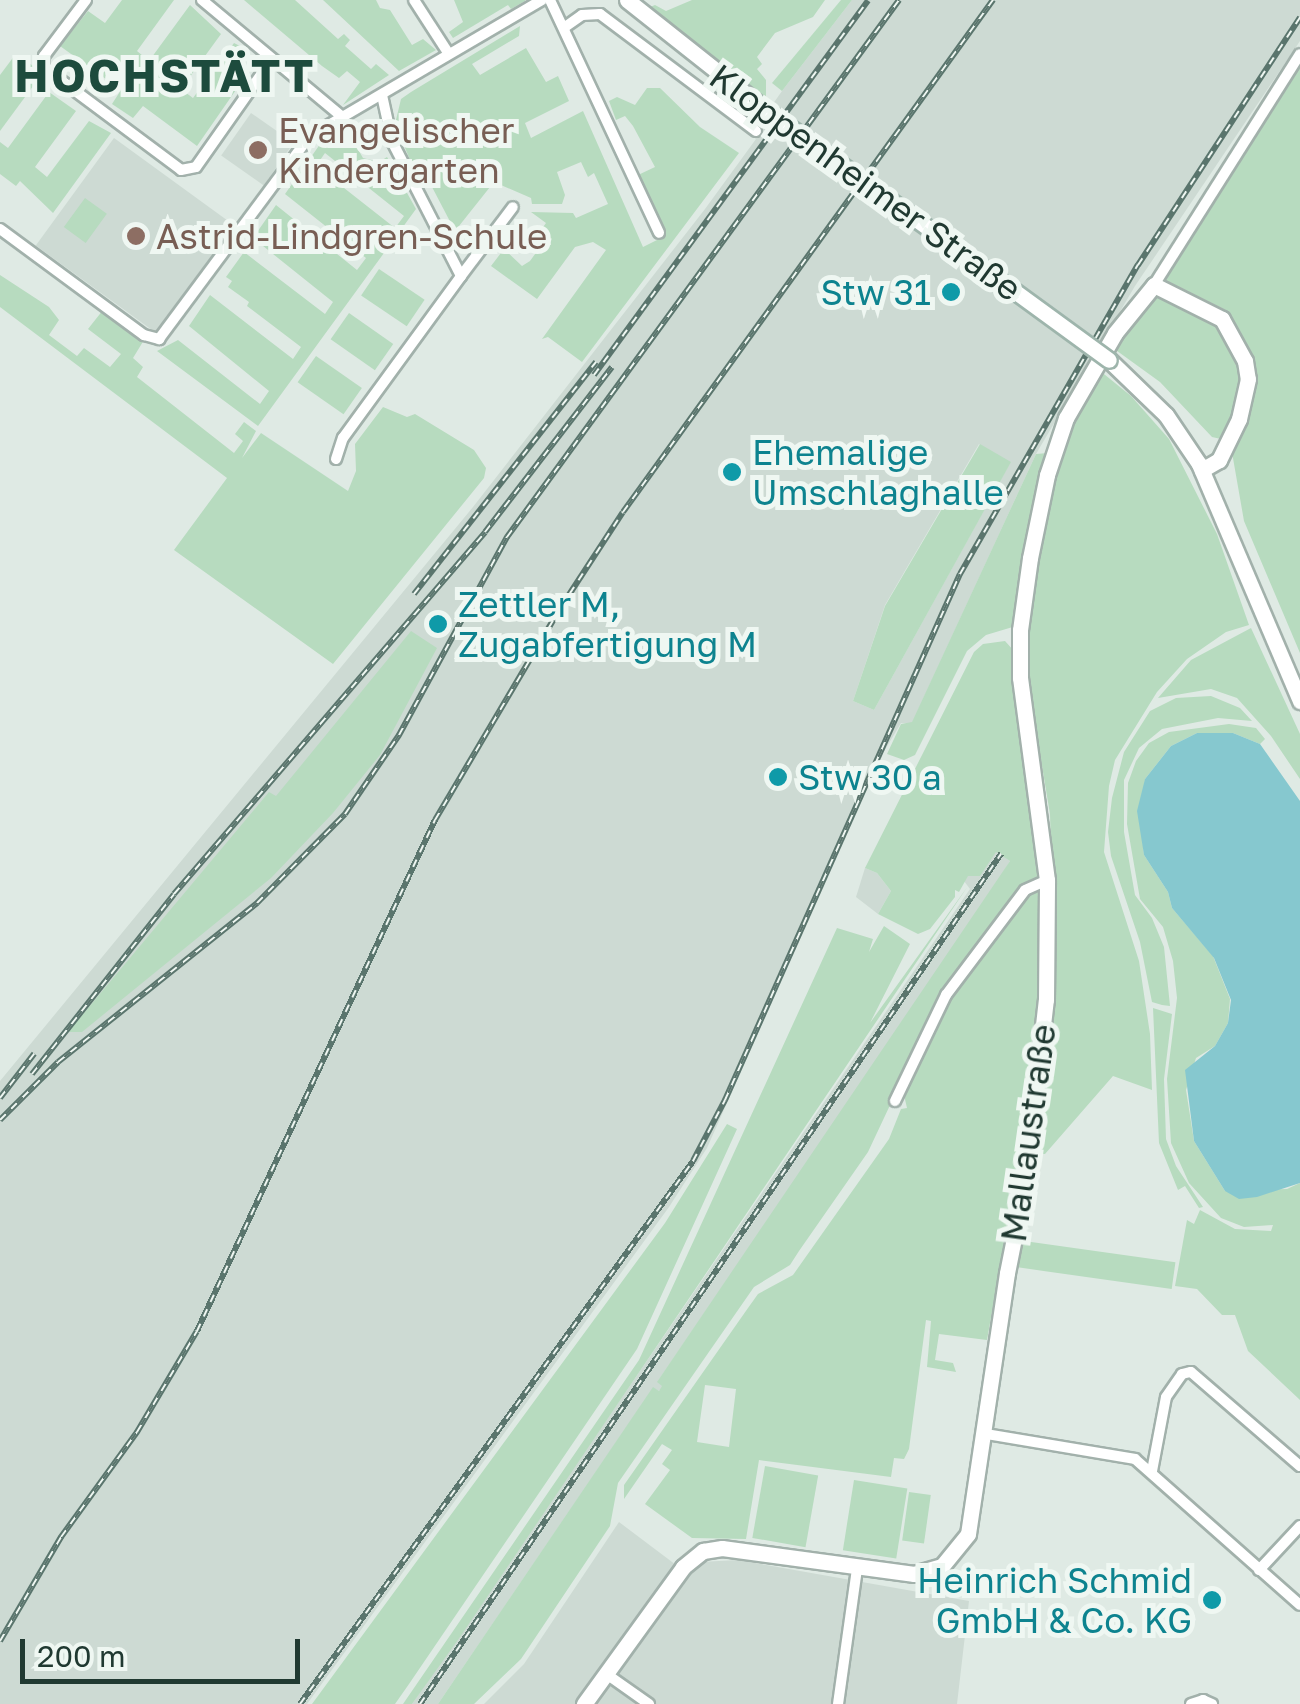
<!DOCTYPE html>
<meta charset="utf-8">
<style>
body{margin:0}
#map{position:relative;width:1300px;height:1704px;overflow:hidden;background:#dfeae4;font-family:"Golos Text",sans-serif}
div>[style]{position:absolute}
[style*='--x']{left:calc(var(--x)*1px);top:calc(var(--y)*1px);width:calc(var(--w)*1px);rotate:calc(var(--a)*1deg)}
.built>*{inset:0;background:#cddad3;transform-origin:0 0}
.green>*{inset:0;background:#b7dbbf;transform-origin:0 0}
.water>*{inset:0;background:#86c8cf}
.roads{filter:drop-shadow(2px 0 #a2b1ab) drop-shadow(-2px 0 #a2b1ab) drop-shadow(0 2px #a2b1ab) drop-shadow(0 -2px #a2b1ab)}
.street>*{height:10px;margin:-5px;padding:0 5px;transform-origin:5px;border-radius:5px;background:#fff}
.secondary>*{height:15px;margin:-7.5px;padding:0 7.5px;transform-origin:7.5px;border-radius:7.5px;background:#fff}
.rail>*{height:6px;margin-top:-3px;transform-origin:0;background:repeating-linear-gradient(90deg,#eff7f2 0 8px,#5a756d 0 16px);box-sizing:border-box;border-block:2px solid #5a756d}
.bridges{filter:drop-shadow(2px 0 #9eb5ac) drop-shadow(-2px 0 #9eb5ac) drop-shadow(0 2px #9eb5ac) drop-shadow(0 -2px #9eb5ac)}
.secondary-bridge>*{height:15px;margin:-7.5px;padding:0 7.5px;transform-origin:7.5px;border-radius:7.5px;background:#fff}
.dots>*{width:28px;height:28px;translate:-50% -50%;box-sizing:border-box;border:5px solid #eff7f2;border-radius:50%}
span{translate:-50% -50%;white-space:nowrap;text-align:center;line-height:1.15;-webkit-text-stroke:10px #eff7f2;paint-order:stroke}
.education-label{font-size:35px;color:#785e54}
.left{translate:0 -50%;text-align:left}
.street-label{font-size:35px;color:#203931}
.culture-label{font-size:35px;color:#0d838f}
.right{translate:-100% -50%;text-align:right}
.district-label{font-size:45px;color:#1d4b3d;font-weight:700;letter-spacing:2.5px}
.scale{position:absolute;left:20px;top:1639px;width:280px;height:45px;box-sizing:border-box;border:5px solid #203931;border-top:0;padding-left:12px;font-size:30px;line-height:35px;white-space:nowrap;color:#203931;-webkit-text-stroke:8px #eff7f2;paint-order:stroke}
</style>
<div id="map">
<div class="built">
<div style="clip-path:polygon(evenodd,852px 0,1300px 0,1300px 41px,1135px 286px,1036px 454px,912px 723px,901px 723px,880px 758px,707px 1148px,669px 1207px,307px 1704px,0 1704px,0 1081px,473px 507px,705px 209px,756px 139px,751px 135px,782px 91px,852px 0,979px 444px,1010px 463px,874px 710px,853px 701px,885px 605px,979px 444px)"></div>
<div style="left:251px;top:113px;width:52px;height:52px;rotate:35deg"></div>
<div style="left:114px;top:138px;width:150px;height:133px;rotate:36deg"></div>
<div style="clip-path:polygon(996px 851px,1010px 861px,995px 886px,658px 1381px,663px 1386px,659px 1391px,653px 1388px,438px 1704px,412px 1704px,970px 889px,964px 881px,968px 875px,980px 875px)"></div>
<div style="clip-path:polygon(865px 868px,877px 873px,891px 891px,878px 914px,856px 897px)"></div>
<div style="clip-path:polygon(619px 1522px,688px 1574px,700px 1562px,738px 1560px,969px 1601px,957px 1704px,484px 1704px,524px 1664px)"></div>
</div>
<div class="green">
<div style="clip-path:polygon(122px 0,174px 0,137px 51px,149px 61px,190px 5px,221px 34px,181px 89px,193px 98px,234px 43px,246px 49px,243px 71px,247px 74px,197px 146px,143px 106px,133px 118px,112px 104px,121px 90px,60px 46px,88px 11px,105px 23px)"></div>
<div style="clip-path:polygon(244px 0,295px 0,338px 39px,344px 34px,350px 40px,345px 46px,371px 69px,376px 64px,389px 75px,343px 105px,360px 82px,347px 71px,339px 78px,322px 66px)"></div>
<div style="clip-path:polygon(323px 0,376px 0,380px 8px,390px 10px,412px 45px,423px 39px,436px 50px,399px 71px)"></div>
<div style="clip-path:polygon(454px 0,525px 0,525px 1px,511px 9px,508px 5px,453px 38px,449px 32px,463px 22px)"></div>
<div style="clip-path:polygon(692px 0,825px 0,813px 17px,775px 33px,757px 57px,762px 64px,757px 69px,766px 80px,766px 97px,757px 95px,650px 7px,655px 5px,666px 11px)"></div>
<div style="clip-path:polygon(841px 0,852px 0,782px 91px,772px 83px)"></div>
<div style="clip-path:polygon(520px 26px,519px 36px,472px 64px,480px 75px,526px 48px,546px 82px,558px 76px,569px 101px,525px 123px,531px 138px,583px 111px,643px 247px,665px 236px,638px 175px,655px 167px,633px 126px,625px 116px,616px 120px,609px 101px,617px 97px,635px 105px,647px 88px,660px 88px,700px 127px,739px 153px,582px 362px,548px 337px,542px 339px,606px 250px,593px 242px,575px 247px,537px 299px,491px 266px,504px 249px,522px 266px,530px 261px,543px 243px,536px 237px,546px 223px,531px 212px,573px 213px,576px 218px,608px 204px,594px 173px,588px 177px,581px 162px,557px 172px,565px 195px,562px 204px,532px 204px,531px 198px,494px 182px,455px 231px,420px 164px,413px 167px,395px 124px,401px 99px,411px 92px)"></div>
<div style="clip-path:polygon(15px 55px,32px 65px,39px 78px,0 131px,0 75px)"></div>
<div style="clip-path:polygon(1300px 65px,1300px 653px,1244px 521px,1230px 441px,1212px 437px,1160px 382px,1113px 348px)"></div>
<div style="clip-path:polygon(49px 92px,76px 111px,35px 167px,47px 177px,89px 121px,111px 133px,53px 213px,20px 181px,16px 186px,0 174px,0 142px,8px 148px)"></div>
<div style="clip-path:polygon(evenodd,345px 127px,363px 158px,379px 162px,387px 157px,416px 209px,258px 426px,157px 351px,178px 340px,260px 404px,269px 391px,189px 326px,210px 295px,293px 359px,301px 347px,247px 306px,249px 302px,228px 287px,232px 281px,226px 277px,244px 252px,325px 314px,333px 302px,253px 238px,276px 205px,357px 270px,366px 258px,285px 194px,323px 140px,345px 127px,325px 153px,404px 216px,395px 228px,316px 166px,325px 153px)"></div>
<div style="left:85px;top:198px;width:27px;height:36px;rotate:36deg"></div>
<div style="left:379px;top:269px;width:55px;height:32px;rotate:34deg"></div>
<div style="clip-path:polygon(0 275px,49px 307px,59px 320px,49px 335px,77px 356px,84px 348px,110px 367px,121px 354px,88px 329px,103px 310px,144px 340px,133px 358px,143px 367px,137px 377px,234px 453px,243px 441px,235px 434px,244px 422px,256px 431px,242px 458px,261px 433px,348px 491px,356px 471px,355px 444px,383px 407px,407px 417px,415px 414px,474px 450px,486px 468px,484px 478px,333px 664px,174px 550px,227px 478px,0 307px)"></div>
<div style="left:349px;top:313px;width:54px;height:32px;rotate:35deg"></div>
<div style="left:316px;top:356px;width:56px;height:32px;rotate:35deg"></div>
<div style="clip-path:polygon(1099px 370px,1131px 396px,1169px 439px,1217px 534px,1249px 625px,1226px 632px,1187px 659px,1157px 692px,1115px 760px,1109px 786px,1104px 852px,1139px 961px,1150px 1034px,1152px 1090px,1113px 1076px,1045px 1154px,1033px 1153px,1052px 887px,1050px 814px,1039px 748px,1032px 736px,1027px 612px,1047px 498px,1062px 446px)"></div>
<div style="clip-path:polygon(980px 444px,1011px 462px,874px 710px,853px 701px,885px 606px)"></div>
<div style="clip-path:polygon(1048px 453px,1023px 548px,1016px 626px,986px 635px,967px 651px,915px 755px,904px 760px,887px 754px,901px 724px,912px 722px,1036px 454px)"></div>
<div style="clip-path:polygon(1251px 628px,1300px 734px,1300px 779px,1271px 736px,1237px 698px,1211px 689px,1158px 698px,1191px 660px)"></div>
<div style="clip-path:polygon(411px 631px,437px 648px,380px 755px,333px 813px,271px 878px,82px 1032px,68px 1032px,269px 792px,276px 796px)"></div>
<div style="clip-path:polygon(1005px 641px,1014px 651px,1039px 878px,939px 1001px,868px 1152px,799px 1251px,790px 1265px,754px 1287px,618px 1483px,610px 1526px,521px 1659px,474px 1704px,438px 1704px,653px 1387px,659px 1391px,662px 1386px,657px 1382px,1010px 861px,996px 852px,980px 876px,968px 876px,959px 892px,955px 890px,955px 897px,930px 929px,918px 934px,878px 914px,891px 891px,877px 873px,865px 868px,974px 652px,983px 644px)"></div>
<div style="clip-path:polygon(1211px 696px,1240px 708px,1252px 721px,1218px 718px,1162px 729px,1139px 748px,1124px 780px,1124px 832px,1135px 895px,1152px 918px,1164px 947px,1170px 1006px,1162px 1005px,1152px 1002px,1140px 942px,1111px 856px,1108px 832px,1112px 798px,1124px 752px,1150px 711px,1176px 698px)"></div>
<div style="clip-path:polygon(1229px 724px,1256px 728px,1265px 739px,1260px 744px,1233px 733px,1197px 733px,1171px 746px,1145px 779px,1142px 836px,1144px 855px,1168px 892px,1172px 908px,1213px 956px,1230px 999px,1228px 1023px,1215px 1046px,1196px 1058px,1186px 1090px,1194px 1141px,1225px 1191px,1287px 1189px,1300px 1183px,1300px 1400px,1248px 1351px,1235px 1315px,1222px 1315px,1197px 1289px,1175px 1286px,1187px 1220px,1194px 1224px,1200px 1210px,1235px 1229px,1271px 1231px,1273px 1225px,1244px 1227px,1221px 1218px,1189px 1183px,1171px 1143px,1167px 1079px,1177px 998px,1173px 961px,1163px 927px,1140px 899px,1127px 824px,1128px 783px,1136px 761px,1149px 743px,1169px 732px)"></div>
<div style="clip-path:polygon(968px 886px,460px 1637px,412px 1704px,403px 1704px,639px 1360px,837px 928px,873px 939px,869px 952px,884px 926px,910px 944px,870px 1023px)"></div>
<div style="clip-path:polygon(evenodd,1037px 890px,1042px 892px,1045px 944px,1020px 1177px,1009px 1174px,1008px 1221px,987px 1340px,939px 1334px,935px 1360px,953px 1363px,956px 1372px,927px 1367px,931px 1321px,926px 1320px,909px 1449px,904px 1459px,894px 1458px,891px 1477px,759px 1460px,746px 1539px,692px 1538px,645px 1504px,670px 1470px,662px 1464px,672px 1450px,662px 1444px,624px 1499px,624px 1485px,748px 1308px,758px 1294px,793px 1275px,889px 1139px,901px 1109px,907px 1108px,904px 1095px,948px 997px,1028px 893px,1037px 890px,705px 1385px,736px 1389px,729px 1447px,697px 1442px,705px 1385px)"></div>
<div style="clip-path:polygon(1153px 1008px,1172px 1014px,1164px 1079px,1166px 1139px,1176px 1166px,1203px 1207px,1199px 1208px,1185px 1186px,1178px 1190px,1159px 1143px)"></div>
<div style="clip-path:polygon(727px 1124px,737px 1129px,637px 1349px,409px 1684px,395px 1704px,312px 1704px,665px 1223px)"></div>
<div style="left:1017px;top:1240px;width:160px;height:27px;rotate:8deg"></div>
<div style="left:765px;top:1466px;width:54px;height:73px;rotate:10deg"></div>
<div style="left:854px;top:1480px;width:54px;height:71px;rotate:9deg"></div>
<div style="left:909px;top:1492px;width:22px;height:49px;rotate:8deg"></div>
</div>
<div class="water">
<div style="clip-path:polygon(1197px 733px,1233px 733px,1260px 744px,1300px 801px,1300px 1183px,1257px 1197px,1239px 1199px,1225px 1191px,1194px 1141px,1185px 1070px,1215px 1046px,1228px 1023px,1231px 1000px,1214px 958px,1172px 908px,1168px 892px,1144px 855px,1137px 811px,1145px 779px,1171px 746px)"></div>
</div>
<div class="roads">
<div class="street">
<div style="--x:86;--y:0;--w:70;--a:126.9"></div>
<div style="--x:44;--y:56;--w:11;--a:95"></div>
<div style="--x:43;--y:67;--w:172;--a:36.7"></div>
<div style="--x:181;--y:170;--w:15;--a:-11"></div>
<div style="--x:196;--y:167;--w:132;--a:-54.9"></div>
<div style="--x:202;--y:0;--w:181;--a:39.8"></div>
<div style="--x:414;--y:0;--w:64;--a:57.1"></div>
<div style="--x:550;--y:0;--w:257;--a:64.9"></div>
<div style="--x:565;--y:27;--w:21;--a:-35"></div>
<div style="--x:582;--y:15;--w:18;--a:-3"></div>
<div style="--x:600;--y:14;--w:195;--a:36.9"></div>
<div style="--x:0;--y:229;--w:179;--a:36.4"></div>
<div style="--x:144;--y:335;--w:16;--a:15"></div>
<div style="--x:159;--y:339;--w:253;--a:-53.4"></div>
<div style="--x:310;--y:136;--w:269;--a:-30.4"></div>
<div style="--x:461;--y:276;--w:86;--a:-53"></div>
<div style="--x:1154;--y:285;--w:273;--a:-57.7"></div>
<div style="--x:336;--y:459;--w:22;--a:-72"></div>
<div style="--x:343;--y:438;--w:200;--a:-53.9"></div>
<div style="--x:461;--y:276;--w:152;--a:-117.1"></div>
<div style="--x:392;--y:141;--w:47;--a:-102.3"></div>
<div style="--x:895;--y:1101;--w:118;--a:-64.3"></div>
<div style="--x:946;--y:995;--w:131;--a:-53"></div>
<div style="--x:1025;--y:890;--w:24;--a:-24"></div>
<div style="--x:986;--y:1434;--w:151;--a:9.5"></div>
<div style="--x:1135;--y:1459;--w:220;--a:41.5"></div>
<div style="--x:1152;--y:1471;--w:75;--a:-79.3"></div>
<div style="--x:1166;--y:1397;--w:28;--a:-55"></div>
<div style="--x:1182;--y:1374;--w:9;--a:-13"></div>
<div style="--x:1191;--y:1372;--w:144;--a:40.8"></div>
<div style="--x:1259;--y:1570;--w:60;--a:-47"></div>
<div style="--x:605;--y:1673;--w:54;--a:35.2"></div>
<div style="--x:838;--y:1704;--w:137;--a:-82"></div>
<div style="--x:1191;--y:1704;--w:13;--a:-18"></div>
<div style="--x:1203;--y:1700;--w:10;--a:24"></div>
</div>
<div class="secondary">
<div style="--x:627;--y:0;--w:167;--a:38.4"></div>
<div style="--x:1109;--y:360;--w:79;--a:44"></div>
<div style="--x:1166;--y:415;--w:59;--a:56"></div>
<div style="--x:1199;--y:464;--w:258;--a:66.9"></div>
<div style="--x:584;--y:1704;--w:169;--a:-54.1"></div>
<div style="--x:683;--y:1567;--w:26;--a:-39"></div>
<div style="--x:703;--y:1551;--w:19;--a:-9"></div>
<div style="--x:722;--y:1548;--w:194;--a:7.7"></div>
<div style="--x:914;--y:1574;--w:29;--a:-16"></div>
<div style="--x:942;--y:1566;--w:41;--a:-50.9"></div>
<div style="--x:968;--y:1534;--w:264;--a:-81.5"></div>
<div style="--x:1007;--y:1273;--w:92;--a:-78.7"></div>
<div style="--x:1025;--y:1183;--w:184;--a:-83.5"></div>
<div style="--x:1046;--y:1000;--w:120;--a:-89.5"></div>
<div style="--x:1047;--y:880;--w:204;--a:-97.6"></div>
<div style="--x:1020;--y:678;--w:48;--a:-90"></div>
<div style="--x:1020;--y:630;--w:73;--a:-82.1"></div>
<div style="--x:1030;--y:558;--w:85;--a:-78.4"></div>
<div style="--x:1047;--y:475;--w:60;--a:-71.6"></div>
<div style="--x:1066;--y:418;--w:98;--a:-60"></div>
<div style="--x:1115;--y:333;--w:62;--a:-50.9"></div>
<div style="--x:1154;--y:285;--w:76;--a:26.6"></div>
<div style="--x:1222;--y:319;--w:48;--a:61.3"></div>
<div style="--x:1245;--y:361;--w:18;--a:81"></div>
<div style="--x:1248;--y:379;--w:41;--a:102.7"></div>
<div style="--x:1239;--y:419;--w:46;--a:116"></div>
<div style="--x:1219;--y:460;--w:20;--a:150"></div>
</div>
</div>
<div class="rail">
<div style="--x:594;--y:375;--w:464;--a:-53.8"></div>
<div style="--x:414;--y:594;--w:295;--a:-51.9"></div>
<div style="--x:32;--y:1074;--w:229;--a:-51.7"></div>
<div style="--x:174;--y:894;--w:477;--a:-49.3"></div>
<div style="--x:485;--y:532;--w:208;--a:-52.4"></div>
<div style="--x:0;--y:1098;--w:56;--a:-52.3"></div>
<div style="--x:0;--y:1120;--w:82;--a:-45"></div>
<div style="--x:58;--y:1062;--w:255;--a:-38.6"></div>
<div style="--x:257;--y:903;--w:125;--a:-45.3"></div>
<div style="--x:345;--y:814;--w:96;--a:-55.6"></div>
<div style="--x:399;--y:735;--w:226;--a:-61.4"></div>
<div style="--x:507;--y:537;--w:665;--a:-53.87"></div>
<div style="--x:0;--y:1641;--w:121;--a:-59.6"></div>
<div style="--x:61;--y:1537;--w:130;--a:-54.1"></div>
<div style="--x:137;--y:1432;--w:117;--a:-59.3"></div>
<div style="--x:197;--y:1331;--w:564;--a:-65.03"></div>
<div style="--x:435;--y:820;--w:247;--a:-59.4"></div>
<div style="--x:561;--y:607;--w:113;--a:-56.9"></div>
<div style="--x:623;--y:512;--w:632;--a:-54.15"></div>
<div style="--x:300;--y:1704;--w:670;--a:-54.1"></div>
<div style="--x:693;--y:1161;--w:69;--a:-62.3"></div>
<div style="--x:725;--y:1100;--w:576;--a:-65.93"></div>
<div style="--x:960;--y:574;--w:357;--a:-60.1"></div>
<div style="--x:1138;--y:265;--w:296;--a:-56.8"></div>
<div style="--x:420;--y:1704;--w:1030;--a:-55.65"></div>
</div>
<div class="bridges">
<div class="secondary-bridge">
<div style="--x:758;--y:104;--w:434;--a:36.1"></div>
</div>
</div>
<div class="dots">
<div style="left:258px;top:150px;background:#8d6e63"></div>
<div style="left:136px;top:236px;background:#8d6e63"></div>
<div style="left:951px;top:292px;background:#0f9aa8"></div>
<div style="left:732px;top:472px;background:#0f9aa8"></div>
<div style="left:438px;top:624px;background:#0f9aa8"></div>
<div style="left:778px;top:777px;background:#0f9aa8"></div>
<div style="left:1212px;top:1600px;background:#0f9aa8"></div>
</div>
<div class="education-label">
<span class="left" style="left:278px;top:150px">Evangelischer<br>Kindergarten</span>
<span class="left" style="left:156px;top:236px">Astrid-Lindgren-Schule</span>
</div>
<div class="street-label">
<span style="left:866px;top:182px;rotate:36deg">Kloppenheimer Straße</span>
<span style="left:1028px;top:1133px;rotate:-82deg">Mallaustraße</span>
</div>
<div class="culture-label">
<span class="right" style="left:931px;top:292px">Stw 31</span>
<span class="left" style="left:752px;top:472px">Ehemalige<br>Umschlaghalle</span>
<span class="left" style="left:458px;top:624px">Zettler M,<br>Zugabfertigung M</span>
<span class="left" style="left:798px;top:777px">Stw 30 a</span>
<span class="right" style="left:1192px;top:1600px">Heinrich Schmid<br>GmbH &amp; Co. KG</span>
</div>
<div class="district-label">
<span style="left:165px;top:76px">HOCHSTÄTT</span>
</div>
<div class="scale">200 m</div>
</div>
